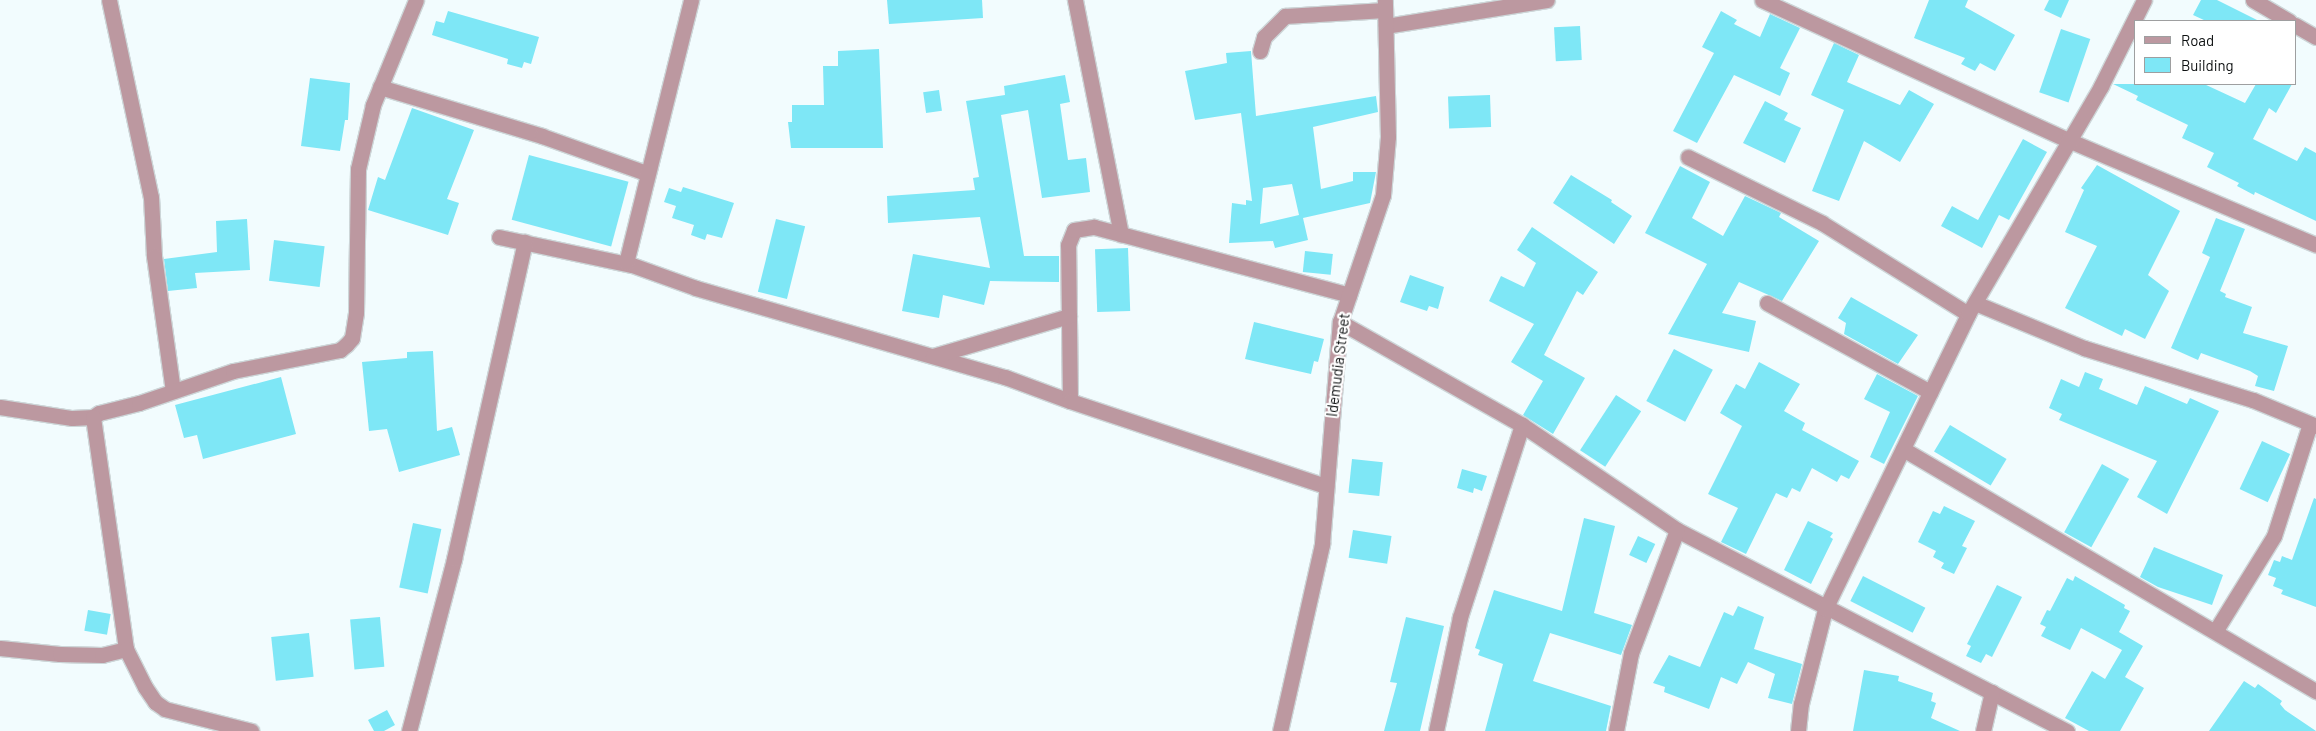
<!DOCTYPE html>
<style>
body{margin:0}
#map{position:relative;width:2316px;height:731px;overflow:hidden;background:#f2fcfe;font-family:Barlow,sans-serif}
div>[style]{position:absolute}
[style*='--x']{left:calc(var(--x)*1px);top:calc(var(--y)*1px);width:calc(var(--w)*1px);rotate:calc(var(--a)*1deg)}
.building>*{inset:0;background:#7ee7f6;transform-origin:0 0}
.roads{filter:drop-shadow(1px 0 #cdd6d8) drop-shadow(-1px 0 #cdd6d8) drop-shadow(0 1px #cdd6d8) drop-shadow(0 -1px #cdd6d8)}
.minor>*{height:15px;margin:-7.5px;padding:0 7.5px;transform-origin:7.5px;border-radius:7.5px;background:#bc98a0}
span{translate:-50% -50%;white-space:nowrap;text-align:center;line-height:1.15;-webkit-text-stroke:4.5px #fff;paint-order:stroke}
.street-label{font-size:15px;color:#0d1011}
.legend{position:absolute;left:2134px;top:20px;width:162px;height:65px;box-sizing:border-box;background:#fff;border:1px solid #9e9fa0;margin:0;padding:6px 9px;list-style:none;font-size:15px;color:#0d1011}
.legend li{display:flex;align-items:center;gap:10px;height:25px}
.legend b{width:25px;border:1px solid #9e9fa0}
</style>
<div id="map">
<div class="building">
<div style="clip-path:polygon(887px 0,982px 0,983px 18px,889px 24px)"></div>
<div style="clip-path:polygon(1929px 0,1968px 0,1965px 7px,2015px 35px,1995px 71px,1980px 63px,1975px 71px,1961px 64px,1965px 58px,1914px 38px)"></div>
<div style="clip-path:polygon(2049px 0,2069px 0,2061px 18px,2044px 10px)"></div>
<div style="clip-path:polygon(2201px 0,2217px 0,2259px 21px,2206px 21px,2193px 15px)"></div>
<div style="clip-path:polygon(448px 11px,539px 37px,531px 64px,524px 62px,522px 68px,507px 64px,508px 59px,432px 35px,436px 21px,444px 23px)"></div>
<div style="clip-path:polygon(1721px 11px,1737px 20px,1734px 24px,1760px 37px,1770px 14px,1800px 28px,1780px 68px,1790px 73px,1780px 96px,1734px 75px,1697px 143px,1673px 131px,1714px 53px,1702px 47px)"></div>
<div style="left:1580px;top:26px;width:34px;height:26px;rotate:87deg"></div>
<div style="left:2061px;top:29px;width:31px;height:67px;rotate:19deg"></div>
<div style="clip-path:polygon(1834px 43px,1859px 55px,1847px 82px,1900px 105px,1909px 90px,1934px 104px,1900px 162px,1864px 141px,1839px 201px,1812px 191px,1844px 110px,1811px 95px)"></div>
<div style="clip-path:polygon(879px 49px,883px 148px,791px 148px,788px 122px,792px 122px,792px 105px,824px 105px,823px 66px,838px 66px,838px 51px)"></div>
<div style="clip-path:polygon(evenodd,1251px 51px,1256px 116px,1376px 96px,1378px 112px,1313px 127px,1321px 189px,1353px 181px,1353px 172px,1376px 172px,1370px 203px,1303px 218px,1308px 240px,1275px 248px,1273px 241px,1229px 243px,1232px 203px,1246px 205px,1246px 200px,1252px 201px,1241px 113px,1195px 120px,1185px 71px,1227px 63px,1226px 53px,1251px 51px,1292px 184px,1299px 215px,1260px 224px,1263px 188px,1292px 184px)"></div>
<div style="clip-path:polygon(1065px 75px,1070px 102px,1060px 104px,1068px 160px,1086px 158px,1090px 192px,1042px 198px,1028px 110px,1001px 115px,1024px 256px,1059px 256px,1059px 282px,990px 281px,984px 305px,943px 295px,939px 318px,902px 311px,913px 254px,990px 268px,980px 217px,888px 223px,887px 196px,975px 190px,973px 178px,979px 177px,966px 101px,1005px 95px,1004px 86px)"></div>
<div style="clip-path:polygon(310px 78px,350px 83px,348px 120px,345px 120px,340px 151px,301px 146px)"></div>
<div style="clip-path:polygon(2113px 84px,2204px 84px,2245px 103px,2256px 84px,2292px 84px,2276px 113px,2269px 108px,2253px 139px,2297px 161px,2305px 147px,2316px 153px,2316px 221px,2255px 192px,2254px 195px,2237px 186px,2239px 183px,2207px 167px,2214px 153px,2182px 138px,2188px 125px,2136px 100px,2138px 96px)"></div>
<div style="left:939px;top:90px;width:21px;height:16px;rotate:82deg"></div>
<div style="left:1490px;top:95px;width:32px;height:42px;rotate:88deg"></div>
<div style="clip-path:polygon(1765px 101px,1788px 113px,1784px 120px,1801px 128px,1785px 163px,1743px 143px)"></div>
<div style="clip-path:polygon(412px 108px,474px 130px,447px 199px,459px 203px,448px 235px,368px 210px,378px 177px,385px 180px)"></div>
<div style="clip-path:polygon(2023px 139px,2047px 152px,2009px 220px,1999px 215px,1982px 248px,1941px 226px,1952px 206px,1978px 220px)"></div>
<div style="left:529px;top:155px;width:103px;height:67px;rotate:15deg"></div>
<div style="clip-path:polygon(2097px 165px,2180px 211px,2148px 275px,2169px 291px,2145px 339px,2125px 329px,2122px 336px,2065px 308px,2097px 246px,2065px 232px,2084px 190px,2081px 188px)"></div>
<div style="clip-path:polygon(1680px 166px,1710px 182px,1692px 218px,1723px 236px,1745px 196px,1781px 213px,1779px 217px,1819px 241px,1782px 301px,1739px 282px,1722px 313px,1756px 321px,1749px 352px,1668px 334px,1707px 264px,1645px 233px)"></div>
<div style="clip-path:polygon(1571px 175px,1612px 200px,1611px 202px,1632px 216px,1614px 244px,1553px 203px)"></div>
<div style="clip-path:polygon(683px 187px,734px 203px,722px 238px,707px 234px,705px 240px,691px 235px,694px 225px,672px 218px,676px 206px,664px 202px,669px 188px,681px 192px)"></div>
<div style="clip-path:polygon(2216px 218px,2245px 229px,2220px 291px,2226px 294px,2225px 297px,2252px 307px,2243px 333px,2288px 346px,2274px 391px,2255px 386px,2258px 376px,2250px 371px,2201px 353px,2198px 360px,2171px 348px,2210px 257px,2202px 253px)"></div>
<div style="clip-path:polygon(247px 219px,250px 270px,195px 273px,197px 288px,168px 291px,164px 259px,217px 252px,216px 221px)"></div>
<div style="left:776px;top:219px;width:30px;height:75px;rotate:14deg"></div>
<div style="clip-path:polygon(1532px 227px,1598px 272px,1583px 295px,1577px 291px,1544px 355px,1585px 378px,1553px 434px,1523px 415px,1543px 381px,1511px 362px,1534px 324px,1489px 301px,1501px 276px,1524px 287px,1536px 263px,1517px 250px)"></div>
<div style="left:274px;top:240px;width:51px;height:41px;rotate:7deg"></div>
<div style="left:1128px;top:248px;width:63px;height:33px;rotate:88deg"></div>
<div style="left:1305px;top:251px;width:28px;height:21px;rotate:6deg"></div>
<div style="clip-path:polygon(1410px 275px,1444px 287px,1438px 309px,1429px 306px,1427px 311px,1400px 302px)"></div>
<div style="clip-path:polygon(1851px 297px,1918px 335px,1898px 364px,1844px 334px,1846px 323px,1838px 318px)"></div>
<div style="clip-path:polygon(1254px 322px,1324px 339px,1318px 362px,1314px 361px,1311px 374px,1245px 359px)"></div>
<div style="left:1674px;top:349px;width:44px;height:59px;rotate:28deg"></div>
<div style="clip-path:polygon(433px 351px,437px 431px,452px 427px,460px 455px,399px 472px,387px 429px,369px 431px,362px 362px,407px 358px,407px 352px)"></div>
<div style="clip-path:polygon(1759px 362px,1800px 384px,1784px 411px,1805px 423px,1802px 430px,1859px 461px,1849px 479px,1841px 475px,1837px 482px,1812px 468px,1800px 492px,1792px 488px,1787px 498px,1776px 493px,1746px 554px,1721px 542px,1738px 508px,1708px 494px,1742px 426px,1720px 413px,1736px 384px,1745px 389px)"></div>
<div style="clip-path:polygon(2085px 372px,2103px 379px,2099px 389px,2137px 405px,2145px 386px,2187px 404px,2190px 398px,2219px 411px,2167px 514px,2137px 497px,2157px 461px,2059px 420px,2062px 414px,2049px 408px,2061px 379px,2079px 387px)"></div>
<div style="clip-path:polygon(1877px 374px,1918px 396px,1884px 464px,1870px 457px,1890px 412px,1864px 399px)"></div>
<div style="clip-path:polygon(281px 377px,296px 434px,203px 459px,197px 435px,184px 438px,175px 405px)"></div>
<div style="left:1616px;top:395px;width:30px;height:66px;rotate:33deg"></div>
<div style="left:1950px;top:425px;width:66px;height:31px;rotate:31deg"></div>
<div style="left:2262px;top:441px;width:31px;height:53px;rotate:25deg"></div>
<div style="left:1352px;top:459px;width:31px;height:34px;rotate:6deg"></div>
<div style="left:2102px;top:464px;width:31px;height:78px;rotate:29deg"></div>
<div style="clip-path:polygon(1462px 469px,1487px 476px,1482px 491px,1474px 488px,1473px 493px,1457px 488px)"></div>
<div style="clip-path:polygon(2314px 498px,2316px 499px,2316px 607px,2281px 594px,2283px 590px,2273px 586px,2276px 578px,2268px 575px,2274px 560px,2280px 562px,2282px 556px,2292px 560px)"></div>
<div style="clip-path:polygon(1944px 506px,1975px 521px,1962px 546px,1967px 548px,1954px 574px,1941px 568px,1944px 563px,1933px 557px,1936px 551px,1918px 542px,1933px 511px,1940px 514px)"></div>
<div style="clip-path:polygon(1584px 518px,1615px 526px,1594px 613px,1632px 625px,1621px 655px,1550px 633px,1533px 681px,1611px 706px,1606px 731px,1485px 731px,1503px 664px,1478px 655px,1480px 650px,1475px 648px,1494px 590px,1562px 611px)"></div>
<div style="clip-path:polygon(1808px 521px,1833px 533px,1830px 537px,1833px 539px,1811px 584px,1784px 570px)"></div>
<div style="left:413px;top:523px;width:29px;height:66px;rotate:12deg"></div>
<div style="left:1353px;top:530px;width:39px;height:28px;rotate:9deg"></div>
<div style="left:1638px;top:536px;width:19px;height:21px;rotate:25deg"></div>
<div style="clip-path:polygon(2154px 547px,2223px 575px,2212px 605px,2158px 587px,2140px 577px)"></div>
<div style="left:1863px;top:576px;width:70px;height:28px;rotate:27deg"></div>
<div style="clip-path:polygon(2075px 576px,2125px 605px,2124px 608px,2130px 611px,2119px 632px,2143px 646px,2125px 677px,2144px 688px,2120px 731px,2089px 731px,2065px 718px,2092px 671px,2105px 679px,2122px 650px,2081px 628px,2070px 650px,2041px 636px,2046px 627px,2040px 624px,2047px 610px,2050px 611px,2067px 578px,2073px 581px)"></div>
<div style="clip-path:polygon(1997px 585px,2022px 597px,1992px 657px,1986px 654px,1981px 663px,1966px 656px,1971px 646px,1967px 644px)"></div>
<div style="clip-path:polygon(1738px 606px,1764px 617px,1754px 649px,1802px 664px,1792px 704px,1768px 698px,1775px 674px,1748px 662px,1737px 684px,1721px 677px,1709px 709px,1664px 692px,1665px 687px,1653px 683px,1669px 655px,1700px 667px,1724px 612px,1733px 616px)"></div>
<div style="left:88px;top:610px;width:23px;height:21px;rotate:10deg"></div>
<div style="left:380px;top:617px;width:50px;height:30px;rotate:85deg"></div>
<div style="clip-path:polygon(1406px 617px,1444px 626px,1420px 731px,1384px 731px,1397px 683px,1390px 682px)"></div>
<div style="left:309px;top:633px;width:44px;height:38px;rotate:84deg"></div>
<div style="clip-path:polygon(1864px 670px,1899px 676px,1898px 681px,1933px 693px,1931px 701px,1936px 703px,1931px 718px,1960px 731px,1853px 731px)"></div>
<div style="clip-path:polygon(2244px 681px,2255px 688px,2258px 684px,2282px 701px,2280px 704px,2285px 710px,2316px 731px,2209px 731px)"></div>
<div style="clip-path:polygon(387px 710px,395px 725px,384px 731px,374px 731px,368px 720px)"></div>
</div>
<div class="roads">
<div class="minor">
<div style="--x:109;--y:0;--w:201;--a:78"></div>
<div style="--x:151;--y:197;--w:59;--a:87.1"></div>
<div style="--x:154;--y:256;--w:136;--a:82"></div>
<div style="--x:1075;--y:0;--w:239;--a:78.9"></div>
<div style="--x:1762;--y:0;--w:337;--a:24.6"></div>
<div style="--x:2068;--y:140;--w:269;--a:22.9"></div>
<div style="--x:2253;--y:0;--w:42;--a:30.3"></div>
<div style="--x:2295;--y:25;--w:24;--a:30"></div>
<div style="--x:1386;--y:26;--w:163;--a:-9.2"></div>
<div style="--x:1260;--y:51;--w:15;--a:-74"></div>
<div style="--x:1264;--y:37;--w:30;--a:-45"></div>
<div style="--x:1285;--y:16;--w:100;--a:-3.4"></div>
<div style="--x:380;--y:87;--w:169;--a:16.8"></div>
<div style="--x:542;--y:136;--w:110;--a:19.6"></div>
<div style="--x:1688;--y:157;--w:149;--a:26.2"></div>
<div style="--x:1822;--y:223;--w:172;--a:31.9"></div>
<div style="--x:499;--y:237;--w:136;--a:11.9"></div>
<div style="--x:632;--y:265;--w:68;--a:19.8"></div>
<div style="--x:696;--y:288;--w:322;--a:16.1"></div>
<div style="--x:1005;--y:377;--w:69;--a:20.3"></div>
<div style="--x:1070;--y:401;--w:156;--a:-90.7"></div>
<div style="--x:1068;--y:245;--w:16;--a:-68"></div>
<div style="--x:1074;--y:230;--w:20;--a:-9"></div>
<div style="--x:1094;--y:227;--w:264;--a:14.9"></div>
<div style="--x:626;--y:263;--w:271;--a:-76.1"></div>
<div style="--x:1767;--y:303;--w:186;--a:28.6"></div>
<div style="--x:1975;--y:303;--w:118;--a:22.4"></div>
<div style="--x:2084;--y:348;--w:177;--a:17.1"></div>
<div style="--x:2253;--y:400;--w:68;--a:22.4"></div>
<div style="--x:1340;--y:322;--w:209;--a:29.5"></div>
<div style="--x:933;--y:356;--w:142;--a:-16.4"></div>
<div style="--x:1070;--y:401;--w:270;--a:18.4"></div>
<div style="--x:0;--y:407;--w:73;--a:8.7"></div>
<div style="--x:72;--y:418;--w:21;--a:-3"></div>
<div style="--x:93;--y:417;--w:7;--a:-34"></div>
<div style="--x:99;--y:413;--w:41;--a:-14"></div>
<div style="--x:139;--y:403;--w:99;--a:-18.8"></div>
<div style="--x:233;--y:371;--w:109;--a:-11.1"></div>
<div style="--x:340;--y:350;--w:8;--a:-40"></div>
<div style="--x:346;--y:345;--w:9;--a:-49"></div>
<div style="--x:352;--y:338;--w:25;--a:-81"></div>
<div style="--x:356;--y:313;--w:144;--a:-89.2"></div>
<div style="--x:358;--y:169;--w:66;--a:-76.8"></div>
<div style="--x:373;--y:105;--w:113;--a:-67.7"></div>
<div style="--x:1903;--y:449;--w:479;--a:30.4"></div>
<div style="--x:2216;--y:630;--w:110;--a:-58.3"></div>
<div style="--x:2274;--y:536;--w:118;--a:-72.2"></div>
<div style="--x:0;--y:648;--w:60;--a:5.7"></div>
<div style="--x:60;--y:654;--w:42;--a:1.4"></div>
<div style="--x:102;--y:655;--w:25;--a:-14"></div>
<div style="--x:126;--y:649;--w:234;--a:-98.1"></div>
<div style="--x:126;--y:649;--w:42;--a:63.4"></div>
<div style="--x:145;--y:687;--w:18;--a:56"></div>
<div style="--x:155;--y:702;--w:12;--a:35"></div>
<div style="--x:165;--y:709;--w:89;--a:14.3"></div>
<div style="--x:409;--y:731;--w:178;--a:-75.3"></div>
<div style="--x:454;--y:559;--w:325;--a:-77.4"></div>
<div style="--x:1280;--y:731;--w:192;--a:-77.3"></div>
<div style="--x:1322;--y:544;--w:223;--a:-85.4"></div>
<div style="--x:1340;--y:322;--w:134;--a:-71.3"></div>
<div style="--x:1383;--y:195;--w:58;--a:-85.1"></div>
<div style="--x:1388;--y:137;--w:137;--a:-91.3"></div>
<div style="--x:1436;--y:731;--w:116;--a:-78.1"></div>
<div style="--x:1460;--y:617;--w:202;--a:-72.1"></div>
<div style="--x:1522;--y:425;--w:187;--a:34.1"></div>
<div style="--x:1677;--y:530;--w:439;--a:27.3"></div>
<div style="--x:1616;--y:731;--w:79;--a:-79.1"></div>
<div style="--x:1631;--y:653;--w:131;--a:-69.5"></div>
<div style="--x:1798;--y:731;--w:27;--a:-84"></div>
<div style="--x:1801;--y:704;--w:98;--a:-75.8"></div>
<div style="--x:1825;--y:609;--w:328;--a:-64.1"></div>
<div style="--x:1968;--y:314;--w:264;--a:-59.7"></div>
<div style="--x:2101;--y:86;--w:96;--a:-63.4"></div>
<div style="--x:1983;--y:731;--w:40;--a:-77"></div>
</div>
</div>
<div class="street-label">
<span style="left:1338px;top:365px;rotate:-83deg">Idemudia Street</span>
</div>
<ul class="legend">
<li><b style="height:6px;background:#bc98a0"></b>Road</li>
<li><b style="height:14px;background:#7ee7f6"></b>Building</li>
</ul>
</div>
